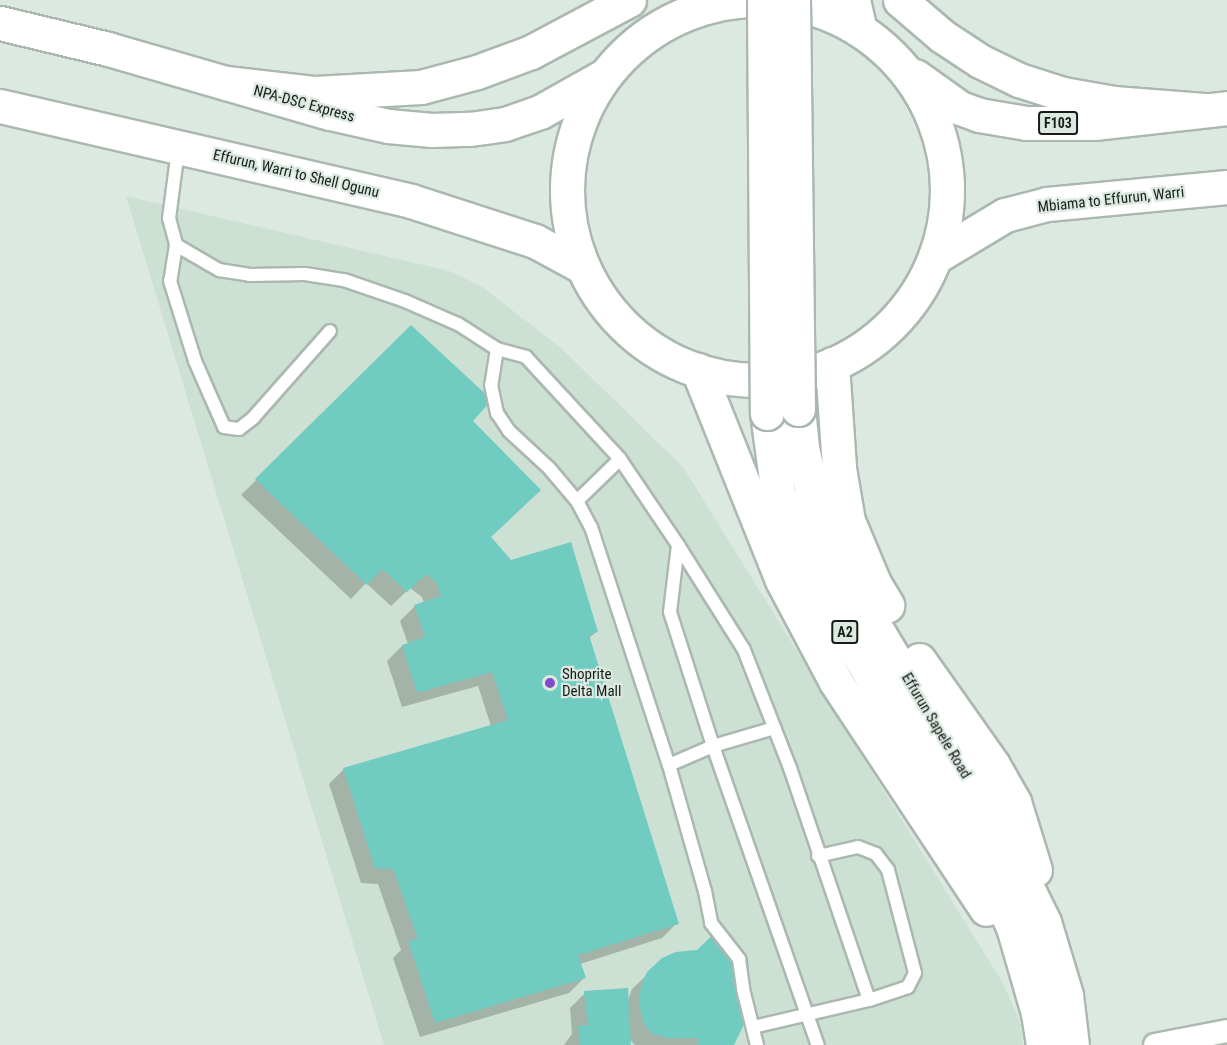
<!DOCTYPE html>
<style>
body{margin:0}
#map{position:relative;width:1227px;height:1045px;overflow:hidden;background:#dce9e1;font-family:"Roboto Condensed",sans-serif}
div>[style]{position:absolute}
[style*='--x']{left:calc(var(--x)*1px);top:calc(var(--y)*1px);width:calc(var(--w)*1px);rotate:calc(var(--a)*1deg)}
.built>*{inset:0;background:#cce0d3}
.shadow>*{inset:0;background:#0003}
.building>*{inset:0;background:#70cbc1}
.roads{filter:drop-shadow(2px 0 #abb8b0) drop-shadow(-2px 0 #abb8b0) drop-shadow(0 2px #abb8b0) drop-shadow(0 -2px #abb8b0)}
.service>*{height:12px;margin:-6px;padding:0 6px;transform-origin:6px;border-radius:6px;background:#fff}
.minor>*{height:22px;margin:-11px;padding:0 11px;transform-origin:11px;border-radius:11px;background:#fff}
.primary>*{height:33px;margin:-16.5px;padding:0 16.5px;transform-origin:16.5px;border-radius:16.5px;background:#fff}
.primary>.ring{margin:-16.5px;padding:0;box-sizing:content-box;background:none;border:33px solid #fff;border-radius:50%}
.trunk>*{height:33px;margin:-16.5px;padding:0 16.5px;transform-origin:16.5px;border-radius:16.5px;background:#fff}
.bridges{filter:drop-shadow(2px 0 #abb8b0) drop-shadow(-2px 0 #abb8b0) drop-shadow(0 2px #abb8b0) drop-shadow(0 -2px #abb8b0)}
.trunk-bridge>*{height:33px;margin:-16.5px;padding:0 16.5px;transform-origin:16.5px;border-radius:16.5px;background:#fff}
.dots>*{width:16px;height:16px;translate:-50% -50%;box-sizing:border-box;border:3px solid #dce9e1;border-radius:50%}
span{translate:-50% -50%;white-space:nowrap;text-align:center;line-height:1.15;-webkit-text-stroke:4.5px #dce9e1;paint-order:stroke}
.shield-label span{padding:2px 4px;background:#dce9e1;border:2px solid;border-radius:4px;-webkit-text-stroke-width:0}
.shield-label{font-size:14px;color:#181d1a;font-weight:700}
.street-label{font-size:15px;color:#181d1a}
.poi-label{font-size:15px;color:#181d1a}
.left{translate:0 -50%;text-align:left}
</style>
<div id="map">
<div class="built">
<div style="clip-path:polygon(126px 196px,449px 271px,481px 286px,561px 348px,683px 467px,1001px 980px,1020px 1021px,1023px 1045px,384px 1045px)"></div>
</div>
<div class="shadow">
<div style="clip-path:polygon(411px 327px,471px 421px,489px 538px,511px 561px,596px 632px,588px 639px,677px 923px,662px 938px,580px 964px,584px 978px,569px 993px,420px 1037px,393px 958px,401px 950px,378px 884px,361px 883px,329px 784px,344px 769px,491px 726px,478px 686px,402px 707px,387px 661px,402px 646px,408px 644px,400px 621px,415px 606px,424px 603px,422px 597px,410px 588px,391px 606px,366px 583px,351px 599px,241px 495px)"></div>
<div style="clip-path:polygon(663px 960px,732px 1045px,635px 1045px,629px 1039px,630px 1045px,564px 1045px,572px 1034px,570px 1008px,585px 993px,628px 1000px,632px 989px)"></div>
</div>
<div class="building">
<div style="clip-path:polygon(411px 325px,492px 400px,473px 421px,541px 490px,491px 537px,511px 560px,571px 542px,598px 632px,589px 635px,679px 924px,578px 955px,586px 978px,435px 1023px,408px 941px,418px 939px,393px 869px,375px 868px,343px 768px,508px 720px,492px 672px,417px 693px,402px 645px,425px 637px,414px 605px,441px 596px,436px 582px,426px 574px,407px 592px,382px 569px,367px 585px,255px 479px)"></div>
<div style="clip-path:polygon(718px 930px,748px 958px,750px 994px,745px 1022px,734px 1045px,697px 1045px,697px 1038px,668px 1038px,652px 1034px,643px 1023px,639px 1003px,641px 985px,647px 972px,662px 958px,676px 952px,697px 950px)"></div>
<div style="clip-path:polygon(628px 988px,631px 1045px,580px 1045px,578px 1026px,588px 1025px,584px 991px)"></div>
</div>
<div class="roads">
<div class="service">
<div style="--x:178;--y:150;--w:69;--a:97.5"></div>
<div style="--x:169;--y:218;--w:28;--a:75"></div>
<div style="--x:176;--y:245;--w:50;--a:30.2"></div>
<div style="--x:219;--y:270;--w:30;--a:9"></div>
<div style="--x:249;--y:275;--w:56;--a:-1"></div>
<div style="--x:305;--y:274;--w:39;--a:9"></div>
<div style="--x:344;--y:280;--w:65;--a:19"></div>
<div style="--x:405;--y:301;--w:58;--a:23.5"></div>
<div style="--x:458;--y:324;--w:46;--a:32.7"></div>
<div style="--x:497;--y:349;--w:30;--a:15"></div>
<div style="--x:526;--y:357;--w:139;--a:47.3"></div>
<div style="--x:620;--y:459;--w:104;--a:56"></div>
<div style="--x:678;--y:545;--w:124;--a:57.8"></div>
<div style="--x:744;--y:650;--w:127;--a:68.7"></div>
<div style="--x:790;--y:768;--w:245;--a:71.2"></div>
<div style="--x:869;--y:1000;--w:119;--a:166.9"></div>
<div style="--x:176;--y:245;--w:36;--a:99"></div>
<div style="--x:170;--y:281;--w:84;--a:72.6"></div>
<div style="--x:195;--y:361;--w:72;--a:66.3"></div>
<div style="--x:224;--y:427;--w:15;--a:8"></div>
<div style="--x:239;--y:429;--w:18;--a:-38"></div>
<div style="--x:253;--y:418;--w:116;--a:-48.5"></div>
<div style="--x:497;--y:349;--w:36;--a:99"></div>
<div style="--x:491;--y:385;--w:29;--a:78"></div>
<div style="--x:497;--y:413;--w:22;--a:56"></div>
<div style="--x:509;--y:431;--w:54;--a:42.8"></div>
<div style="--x:549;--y:468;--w:43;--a:49.7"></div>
<div style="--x:577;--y:501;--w:30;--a:62"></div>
<div style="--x:591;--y:527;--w:250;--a:71.9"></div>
<div style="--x:669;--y:765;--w:131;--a:74.1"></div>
<div style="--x:705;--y:891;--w:33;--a:79"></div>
<div style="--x:711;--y:923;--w:46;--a:52.1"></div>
<div style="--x:739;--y:959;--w:30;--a:82"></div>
<div style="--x:743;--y:989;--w:58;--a:76"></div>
<div style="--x:577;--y:501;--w:60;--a:-44.3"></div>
<div style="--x:678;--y:545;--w:67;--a:96.8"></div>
<div style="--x:670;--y:612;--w:141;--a:72.2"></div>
<div style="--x:713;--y:746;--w:317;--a:70.7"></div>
<div style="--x:669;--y:765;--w:48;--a:-23.4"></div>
<div style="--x:713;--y:746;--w:64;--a:-16.4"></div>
<div style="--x:818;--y:856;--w:41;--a:-12.7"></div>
<div style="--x:858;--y:847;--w:19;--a:21"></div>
<div style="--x:876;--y:854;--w:20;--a:53"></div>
<div style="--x:888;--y:870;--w:106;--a:75.3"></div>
<div style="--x:915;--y:973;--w:16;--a:117"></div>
<div style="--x:908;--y:987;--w:41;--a:161.6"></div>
</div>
<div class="minor">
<div style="--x:1155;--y:1045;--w:73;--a:-11"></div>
</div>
<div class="primary">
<div class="ring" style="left:567px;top:0;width:347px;height:347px"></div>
<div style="--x:0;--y:23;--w:111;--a:13.5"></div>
<div style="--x:108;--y:49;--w:231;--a:16.1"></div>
<div style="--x:330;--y:113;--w:59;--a:12.6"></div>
<div style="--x:388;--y:126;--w:44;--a:5.2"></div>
<div style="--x:432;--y:130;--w:38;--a:-2"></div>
<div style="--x:470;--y:129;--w:35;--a:-8"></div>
<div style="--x:505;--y:124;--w:37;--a:-19"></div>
<div style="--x:540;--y:112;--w:71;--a:-29.4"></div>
<div style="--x:915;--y:76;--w:55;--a:35.4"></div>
<div style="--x:960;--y:108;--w:20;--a:20"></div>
<div style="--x:979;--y:115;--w:48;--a:9.7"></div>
<div style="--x:1026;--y:123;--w:68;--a:0"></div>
<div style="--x:1094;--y:123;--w:134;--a:-6.4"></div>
<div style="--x:0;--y:106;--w:422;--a:13"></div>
<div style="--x:411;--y:201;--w:130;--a:17.9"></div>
<div style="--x:535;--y:241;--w:55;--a:28.4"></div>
<div style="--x:935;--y:257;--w:82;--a:-31"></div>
<div style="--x:1005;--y:215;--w:43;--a:-14.7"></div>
<div style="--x:1047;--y:204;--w:181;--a:-5.4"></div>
</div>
<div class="trunk">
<div style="--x:853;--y:0;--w:31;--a:77"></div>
<div style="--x:900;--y:0;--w:55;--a:40.6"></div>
<div style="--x:942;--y:36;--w:45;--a:33.3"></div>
<div style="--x:980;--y:61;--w:43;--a:26"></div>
<div style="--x:1019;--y:80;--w:46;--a:17.7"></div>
<div style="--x:1063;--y:94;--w:52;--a:10"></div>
<div style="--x:1114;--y:103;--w:90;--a:4.4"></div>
<div style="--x:706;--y:7;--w:7;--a:-82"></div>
<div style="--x:226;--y:83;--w:90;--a:6.4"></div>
<div style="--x:315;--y:93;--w:106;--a:-3.2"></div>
<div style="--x:421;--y:87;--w:58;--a:-15"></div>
<div style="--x:477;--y:72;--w:58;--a:-20.3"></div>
<div style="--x:531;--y:52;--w:111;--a:-28"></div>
<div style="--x:832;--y:364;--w:104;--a:86.1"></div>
<div style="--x:839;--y:468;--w:54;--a:80.4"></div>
<div style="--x:848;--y:521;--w:67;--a:67.2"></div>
<div style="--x:874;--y:583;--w:26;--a:59"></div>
<div style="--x:698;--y:370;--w:226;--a:68.2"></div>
<div style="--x:782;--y:580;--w:115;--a:62.1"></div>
<div style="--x:836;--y:682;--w:272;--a:56.5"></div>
<div style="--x:798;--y:409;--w:39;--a:84"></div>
<div style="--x:802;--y:448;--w:77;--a:77.2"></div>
<div style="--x:819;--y:523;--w:69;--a:63.4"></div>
<div style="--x:850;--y:585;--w:310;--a:59.1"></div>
<div style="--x:1009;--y:851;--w:79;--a:63.8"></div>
<div style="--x:1044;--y:922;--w:76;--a:73.2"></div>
<div style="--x:1066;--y:995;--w:50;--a:83.2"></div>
<div style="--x:767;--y:413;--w:82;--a:82.3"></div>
<div style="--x:778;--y:494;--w:66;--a:66.9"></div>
<div style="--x:804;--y:555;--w:87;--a:62"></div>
<div style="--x:845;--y:632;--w:235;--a:59"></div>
<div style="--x:966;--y:833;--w:61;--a:61.8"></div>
<div style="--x:995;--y:887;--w:44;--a:65.8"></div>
<div style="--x:1013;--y:927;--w:90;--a:73.8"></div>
<div style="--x:1038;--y:1013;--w:32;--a:81"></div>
<div style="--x:919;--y:660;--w:128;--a:54.8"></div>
<div style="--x:993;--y:765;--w:43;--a:60.4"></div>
<div style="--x:1014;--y:802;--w:71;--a:72.8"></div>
</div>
</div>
<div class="bridges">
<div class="trunk-bridge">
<div style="--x:764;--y:0;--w:413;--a:89.6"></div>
<div style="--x:793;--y:0;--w:409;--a:89.3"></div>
</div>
</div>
<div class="dots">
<div style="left:550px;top:683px;background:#7f4ec6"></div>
</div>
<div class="shield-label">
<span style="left:1058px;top:123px">F103</span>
<span style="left:845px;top:632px">A2</span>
</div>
<div class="street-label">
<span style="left:304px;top:104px;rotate:15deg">NPA-DSC Express</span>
<span style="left:296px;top:174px;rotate:13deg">Effurun, Warri to Shell Ogunu</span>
<span style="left:1111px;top:200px;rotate:-6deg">Mbiama to Effurun, Warri</span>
<span style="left:936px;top:726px;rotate:59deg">Effurun Sapele Road</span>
</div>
<div class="poi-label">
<span class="left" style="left:562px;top:683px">Shoprite<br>Delta Mall</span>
</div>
</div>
